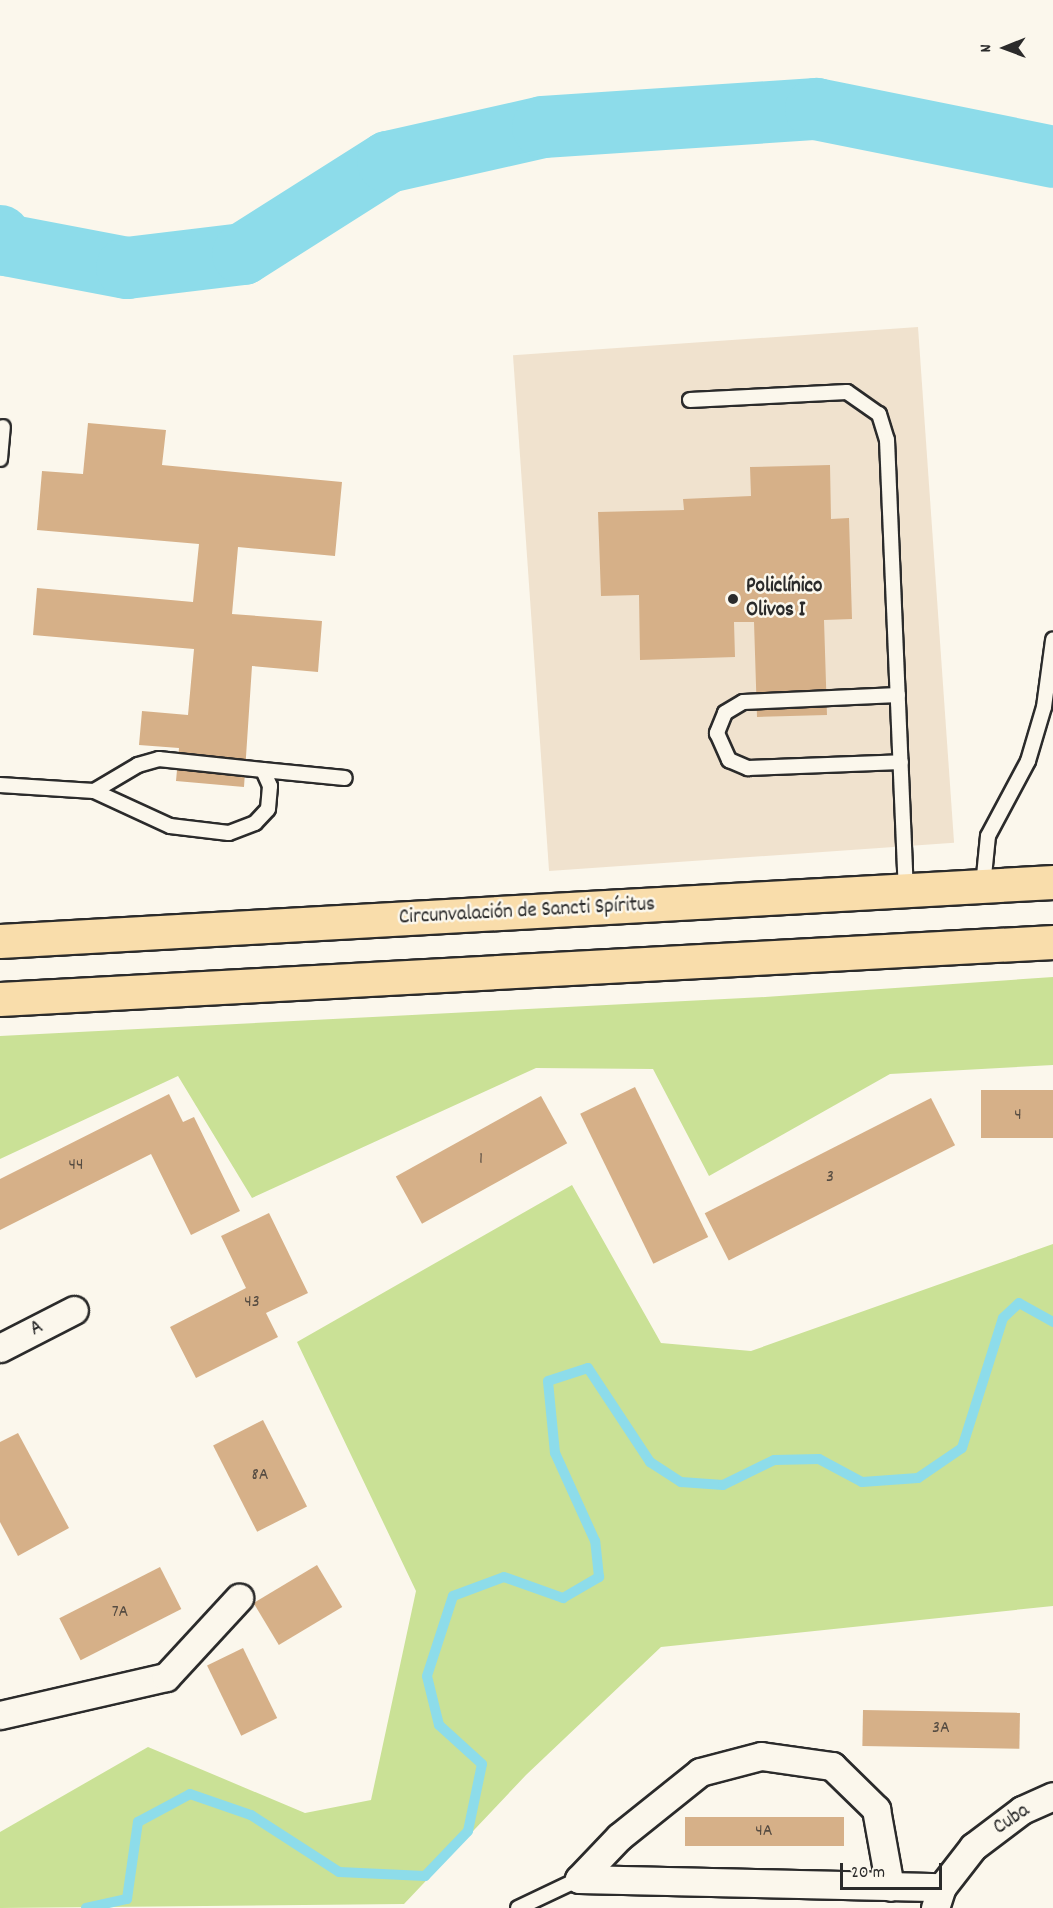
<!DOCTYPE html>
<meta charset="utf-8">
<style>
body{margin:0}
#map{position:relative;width:1053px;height:1908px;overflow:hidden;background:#fbf7ec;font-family:Dekko,sans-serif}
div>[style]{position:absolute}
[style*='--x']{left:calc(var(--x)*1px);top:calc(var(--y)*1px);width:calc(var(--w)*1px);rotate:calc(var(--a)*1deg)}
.built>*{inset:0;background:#f0e2ce;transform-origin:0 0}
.green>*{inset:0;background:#cae196}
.stream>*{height:10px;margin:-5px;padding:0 5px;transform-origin:5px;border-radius:5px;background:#8ddcea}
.river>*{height:62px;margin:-31px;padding:0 31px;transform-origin:31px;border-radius:31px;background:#8ddcea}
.building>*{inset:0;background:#d6b088;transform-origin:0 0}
.roads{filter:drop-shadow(2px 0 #2b2b2b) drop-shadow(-2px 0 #2b2b2b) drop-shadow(0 2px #2b2b2b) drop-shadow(0 -2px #2b2b2b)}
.lane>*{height:14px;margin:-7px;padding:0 7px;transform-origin:7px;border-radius:7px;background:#fbf7ec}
.street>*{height:27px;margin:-13.5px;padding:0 13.5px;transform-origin:13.5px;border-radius:13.5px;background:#fbf7ec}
.highway>*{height:33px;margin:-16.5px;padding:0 16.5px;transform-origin:16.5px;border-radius:16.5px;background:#f9ddab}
.dots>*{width:16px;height:16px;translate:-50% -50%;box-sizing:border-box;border:3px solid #fbf7ec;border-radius:50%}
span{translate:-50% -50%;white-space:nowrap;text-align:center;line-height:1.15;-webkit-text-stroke:5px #fbf7ec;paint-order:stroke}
.number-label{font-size:18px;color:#564c42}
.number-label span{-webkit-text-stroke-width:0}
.poi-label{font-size:21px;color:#2b2b2b;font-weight:700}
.left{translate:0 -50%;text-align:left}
.street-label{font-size:21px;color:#2b2b2b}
.north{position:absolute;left:975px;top:18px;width:60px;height:60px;-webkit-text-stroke:4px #fbf7ec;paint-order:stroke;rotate:269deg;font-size:16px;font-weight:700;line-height:24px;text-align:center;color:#2b2b2b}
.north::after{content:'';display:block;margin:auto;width:21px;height:27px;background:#2b2b2b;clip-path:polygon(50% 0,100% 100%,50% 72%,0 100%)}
.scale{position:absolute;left:840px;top:1863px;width:102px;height:27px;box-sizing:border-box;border:3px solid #2b2b2b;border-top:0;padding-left:8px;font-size:18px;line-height:21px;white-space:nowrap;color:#2b2b2b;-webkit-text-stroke:4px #fbf7ec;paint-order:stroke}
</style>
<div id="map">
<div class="built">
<div style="left:918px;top:327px;width:517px;height:406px;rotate:86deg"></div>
</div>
<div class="green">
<div style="clip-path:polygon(1053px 977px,1053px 1065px,890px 1074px,709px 1176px,653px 1069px,536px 1068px,252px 1198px,178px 1076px,0 1159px,0 1036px,765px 997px)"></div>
<div style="clip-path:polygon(572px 1185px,661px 1343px,751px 1351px,1053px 1244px,1053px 1606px,661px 1647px,526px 1775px,404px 1904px,0 1908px,0 1832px,148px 1747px,305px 1813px,371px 1800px,416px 1591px,297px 1342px)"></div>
</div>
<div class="stream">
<div style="--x:86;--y:1908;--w:42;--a:-12.4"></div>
<div style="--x:127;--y:1899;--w:78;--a:-81.9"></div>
<div style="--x:138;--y:1822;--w:59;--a:-28.3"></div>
<div style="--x:190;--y:1794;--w:65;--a:19"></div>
<div style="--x:251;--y:1815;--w:105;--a:32.9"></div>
<div style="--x:339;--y:1872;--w:86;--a:2.7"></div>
<div style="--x:425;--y:1876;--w:62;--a:-46.3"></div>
<div style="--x:468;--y:1831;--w:68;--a:-78.2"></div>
<div style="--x:482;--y:1764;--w:58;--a:-137.8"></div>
<div style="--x:439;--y:1725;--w:50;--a:-103.8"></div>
<div style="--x:427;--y:1676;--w:84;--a:-72"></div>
<div style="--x:453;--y:1596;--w:54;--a:-20.4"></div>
<div style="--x:504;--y:1577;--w:63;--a:19.6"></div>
<div style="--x:563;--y:1598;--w:42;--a:-30.3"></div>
<div style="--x:599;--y:1577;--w:36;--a:-96"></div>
<div style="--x:595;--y:1541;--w:97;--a:-114.4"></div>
<div style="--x:555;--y:1453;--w:72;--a:-95.6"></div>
<div style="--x:548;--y:1381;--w:42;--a:-18"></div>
<div style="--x:588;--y:1368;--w:113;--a:56.6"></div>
<div style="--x:650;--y:1462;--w:37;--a:33"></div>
<div style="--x:681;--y:1482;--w:42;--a:4.1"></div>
<div style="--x:723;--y:1485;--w:57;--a:-26.1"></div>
<div style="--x:774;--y:1460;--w:45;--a:-1.3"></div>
<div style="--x:819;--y:1459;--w:49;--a:28.1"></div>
<div style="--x:862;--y:1482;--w:56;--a:-4.1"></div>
<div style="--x:918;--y:1478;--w:53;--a:-34.3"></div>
<div style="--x:962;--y:1448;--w:136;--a:-72.5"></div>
<div style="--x:1003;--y:1318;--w:22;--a:-43"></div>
<div style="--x:1019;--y:1303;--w:39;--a:29"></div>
</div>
<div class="river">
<div style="--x:0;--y:236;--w:11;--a:56"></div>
<div style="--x:6;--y:245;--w:123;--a:10.8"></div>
<div style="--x:127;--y:268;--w:117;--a:-6.9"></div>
<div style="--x:243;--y:254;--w:172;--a:-32.4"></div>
<div style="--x:388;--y:162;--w:159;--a:-12.7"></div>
<div style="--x:543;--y:127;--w:274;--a:-3.8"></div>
<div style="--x:816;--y:109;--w:242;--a:11.4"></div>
</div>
<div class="building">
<div style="clip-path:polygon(88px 423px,166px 430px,162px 465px,342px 482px,335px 556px,238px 547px,232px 614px,322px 621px,318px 672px,252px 666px,244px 787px,176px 781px,179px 748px,139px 745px,142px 711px,188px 715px,194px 649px,33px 635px,37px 588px,193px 602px,199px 544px,37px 530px,42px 471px,83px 474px)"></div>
<div style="clip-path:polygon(830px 465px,831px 519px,849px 518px,852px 619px,824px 620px,827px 715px,757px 717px,754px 622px,734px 622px,735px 657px,640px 660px,639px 595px,601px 596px,598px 512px,684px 510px,683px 499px,751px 496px,750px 467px)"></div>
<div style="left:635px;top:1087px;width:167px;height:61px;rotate:64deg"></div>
<div style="left:1053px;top:1090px;width:48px;height:72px;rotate:90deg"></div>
<div style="clip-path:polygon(169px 1094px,183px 1122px,194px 1117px,240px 1211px,191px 1235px,151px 1154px,0 1230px,0 1179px)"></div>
<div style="left:541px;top:1096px;width:54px;height:166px;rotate:61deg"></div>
<div style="left:931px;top:1098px;width:53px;height:254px;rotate:63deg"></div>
<div style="clip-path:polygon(269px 1213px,308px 1293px,266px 1313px,278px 1337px,196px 1378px,170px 1327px,246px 1288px,221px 1236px)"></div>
<div style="left:263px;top:1420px;width:97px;height:56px;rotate:63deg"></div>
<div style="clip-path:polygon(18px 1433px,69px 1528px,18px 1556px,0 1522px,0 1442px)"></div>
<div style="left:317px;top:1565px;width:49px;height:74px;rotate:59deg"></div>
<div style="left:160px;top:1567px;width:47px;height:113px;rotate:63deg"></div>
<div style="left:243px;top:1648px;width:78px;height:40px;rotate:64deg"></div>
<div style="left:863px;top:1710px;width:157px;height:36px;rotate:1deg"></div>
<div style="left:844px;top:1817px;width:29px;height:159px;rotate:90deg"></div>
</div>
<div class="roads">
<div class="lane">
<div style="--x:690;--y:400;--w:157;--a:-2.9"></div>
<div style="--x:847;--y:392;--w:39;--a:35"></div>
<div style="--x:879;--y:414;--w:27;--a:73"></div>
<div style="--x:887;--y:440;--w:451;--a:87.6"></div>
<div style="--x:0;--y:459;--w:32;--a:-85"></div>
<div style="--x:898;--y:695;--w:155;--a:177.4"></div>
<div style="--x:743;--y:702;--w:21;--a:149"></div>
<div style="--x:725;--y:713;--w:22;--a:112"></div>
<div style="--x:717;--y:733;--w:30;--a:66"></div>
<div style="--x:729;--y:760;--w:21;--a:23"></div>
<div style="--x:748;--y:768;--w:153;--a:-2.2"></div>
<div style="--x:263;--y:770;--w:82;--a:5.6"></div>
<div style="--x:0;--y:785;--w:94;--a:3.7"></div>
<div style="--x:94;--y:791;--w:84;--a:24.7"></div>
<div style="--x:170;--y:826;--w:59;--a:6.8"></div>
<div style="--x:229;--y:833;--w:28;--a:-21"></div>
<div style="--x:255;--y:823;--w:19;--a:-47"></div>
<div style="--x:268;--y:809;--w:23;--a:-85"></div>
<div style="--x:270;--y:786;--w:17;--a:-114"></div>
<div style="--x:263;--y:770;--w:105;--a:-174"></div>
<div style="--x:159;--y:759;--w:22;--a:164"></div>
<div style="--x:138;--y:765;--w:51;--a:149.4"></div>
<div style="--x:983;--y:886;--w:50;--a:-84.3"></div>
<div style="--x:988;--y:836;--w:85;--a:-61.9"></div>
<div style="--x:1028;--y:761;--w:56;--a:-73.5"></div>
<div style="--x:1044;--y:707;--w:68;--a:-82.3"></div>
<div style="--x:518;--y:1908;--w:68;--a:-25.4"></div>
</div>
<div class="street">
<div style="--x:0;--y:1348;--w:83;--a:-27.2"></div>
<div style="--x:0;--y:1715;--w:170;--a:-12.9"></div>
<div style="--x:166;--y:1677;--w:108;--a:-47.3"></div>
<div style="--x:579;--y:1879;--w:58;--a:-46.4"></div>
<div style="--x:619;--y:1837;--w:104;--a:-38.7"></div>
<div style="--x:700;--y:1772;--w:63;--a:-14.7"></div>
<div style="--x:761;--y:1756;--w:72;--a:8"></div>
<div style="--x:832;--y:1766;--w:62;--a:44.3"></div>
<div style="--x:876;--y:1809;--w:79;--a:79.8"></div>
<div style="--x:579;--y:1879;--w:363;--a:1.3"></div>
<div style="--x:935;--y:1908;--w:22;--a:-72"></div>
<div style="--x:942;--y:1887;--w:51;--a:-52.2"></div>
<div style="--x:973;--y:1847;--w:61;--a:-37.1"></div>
<div style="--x:1022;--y:1810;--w:34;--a:-24"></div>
</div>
<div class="highway">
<div style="--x:0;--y:941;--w:1055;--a:-3.21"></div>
<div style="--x:0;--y:999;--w:1055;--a:-3.1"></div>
</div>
</div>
<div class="dots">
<div style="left:733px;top:599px;background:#2b2b2b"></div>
</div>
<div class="number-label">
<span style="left:1018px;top:1116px">4</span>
<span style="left:481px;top:1160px">1</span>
<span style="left:76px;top:1166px">44</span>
<span style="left:830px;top:1178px">3</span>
<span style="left:252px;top:1303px">43</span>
<span style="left:260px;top:1476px">8A</span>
<span style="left:120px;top:1613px">7A</span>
<span style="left:941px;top:1729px">3A</span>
<span style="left:764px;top:1832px">4A</span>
</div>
<div class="poi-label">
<span class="left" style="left:746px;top:599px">Policlínico<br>Olivos I</span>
</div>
<div class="street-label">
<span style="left:527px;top:912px;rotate:-3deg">Circunvalación de Sancti Spíritus</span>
<span style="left:37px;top:1329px;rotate:-27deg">A</span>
<span style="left:1012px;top:1820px;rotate:-34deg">Cuba</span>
</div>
<div class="north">N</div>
<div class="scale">20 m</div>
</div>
